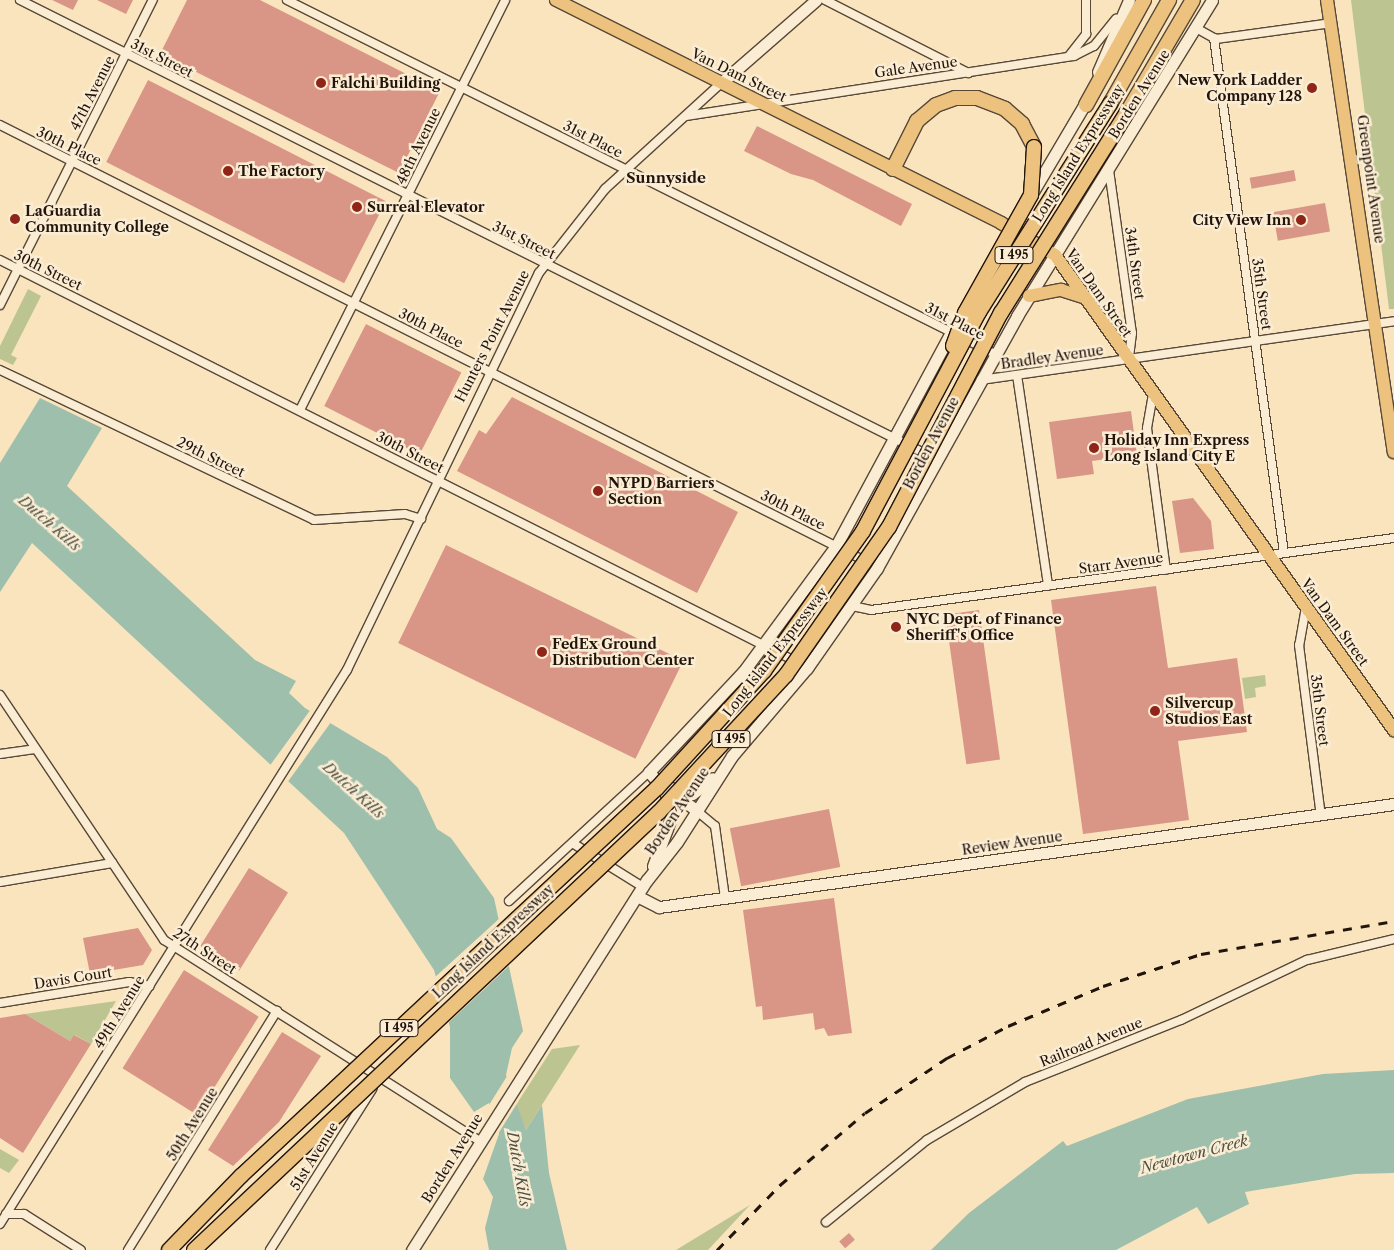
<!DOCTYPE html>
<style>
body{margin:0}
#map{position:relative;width:1394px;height:1250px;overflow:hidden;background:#f9e4bd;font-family:"Libre Caslon Text",serif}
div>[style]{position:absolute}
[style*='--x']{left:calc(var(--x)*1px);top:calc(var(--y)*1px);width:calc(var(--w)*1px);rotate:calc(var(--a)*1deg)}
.green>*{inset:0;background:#bcc492}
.water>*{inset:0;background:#9ebfac}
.pier>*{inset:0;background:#f9e4bd;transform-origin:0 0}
.building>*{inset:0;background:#d99585;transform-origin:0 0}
.roads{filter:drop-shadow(1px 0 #584838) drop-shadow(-1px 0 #584838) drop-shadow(0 1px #584838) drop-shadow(0 -1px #584838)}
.street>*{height:8px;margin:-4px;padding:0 4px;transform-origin:4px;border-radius:4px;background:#fbedd4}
.secondary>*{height:11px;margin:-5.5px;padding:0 5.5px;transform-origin:5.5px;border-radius:5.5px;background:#fbedd4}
.primary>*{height:12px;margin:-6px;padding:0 6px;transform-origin:6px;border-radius:6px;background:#ecc27e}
.highway>*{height:14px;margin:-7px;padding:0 7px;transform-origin:7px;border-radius:7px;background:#ecc27e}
.rail>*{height:3px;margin-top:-1.5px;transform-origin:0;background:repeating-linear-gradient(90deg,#22140b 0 9px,transparent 0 18px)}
.bridges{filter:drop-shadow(1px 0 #22140b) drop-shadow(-1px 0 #22140b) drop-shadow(0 1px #22140b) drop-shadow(0 -1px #22140b)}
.highway-bridge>*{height:14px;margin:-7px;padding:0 7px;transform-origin:7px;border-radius:7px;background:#ecc27e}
.dots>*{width:14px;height:14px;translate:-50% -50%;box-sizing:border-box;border:2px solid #fbedd4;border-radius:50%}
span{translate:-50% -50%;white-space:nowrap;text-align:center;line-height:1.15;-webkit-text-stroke:5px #fbedd4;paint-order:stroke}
.shield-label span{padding:1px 4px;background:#fbedd4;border:1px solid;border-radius:4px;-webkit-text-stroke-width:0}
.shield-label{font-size:12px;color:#22140b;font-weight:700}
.street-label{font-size:14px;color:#22140b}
.poi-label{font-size:14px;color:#22140b;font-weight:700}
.right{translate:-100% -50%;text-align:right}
.left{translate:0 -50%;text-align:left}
.neighbourhood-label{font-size:15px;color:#22140b;font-weight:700}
.water-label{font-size:15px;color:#4d5043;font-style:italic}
</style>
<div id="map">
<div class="green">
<div style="clip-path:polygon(1351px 0,1394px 0,1394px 309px,1389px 309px)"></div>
<div style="clip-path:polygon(28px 289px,41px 296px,11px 355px,17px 358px,13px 365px,0 359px,0 346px)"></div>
<div style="clip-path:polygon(1265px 675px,1266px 686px,1255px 688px,1256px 697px,1245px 699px,1242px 678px)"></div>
<div style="clip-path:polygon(116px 1001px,91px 1044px,75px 1035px,70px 1041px,25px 1014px)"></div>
<div style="clip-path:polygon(580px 1045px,526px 1130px,516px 1105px,552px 1049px)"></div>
<div style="clip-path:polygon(0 1149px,19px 1160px,9px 1173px,0 1168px)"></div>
<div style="clip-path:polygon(750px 1205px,708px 1250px,676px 1250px)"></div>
</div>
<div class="water">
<div style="clip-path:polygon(40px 398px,102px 428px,67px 486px,255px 660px,296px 681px,289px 693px,305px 708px,387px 757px,418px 788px,437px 829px,451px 838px,494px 898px,523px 1031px,512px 1048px,506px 1075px,526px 1130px,542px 1105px,549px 1173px,567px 1250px,489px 1250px,485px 1228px,493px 1197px,483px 1179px,499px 1134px,489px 1103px,474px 1112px,450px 1078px,450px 1027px,434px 970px,344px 833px,32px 543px,0 592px,0 463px)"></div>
<div style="clip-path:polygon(1394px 1070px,1394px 1173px,1355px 1174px,1245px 1192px,1249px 1204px,1208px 1224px,1197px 1207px,1116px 1250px,931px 1250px,969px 1213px,1063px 1141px,1067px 1146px,1188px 1099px,1323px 1074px)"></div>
</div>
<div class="pier">
<div style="left:311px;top:709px;width:24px;height:74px;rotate:36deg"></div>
<div style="clip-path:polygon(501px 917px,511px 964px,447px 1024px,434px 978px)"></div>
<div style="clip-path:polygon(509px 1073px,518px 1102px,498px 1134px,489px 1105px)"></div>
</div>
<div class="building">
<div style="clip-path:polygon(52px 0,78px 0,73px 10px)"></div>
<div style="clip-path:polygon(97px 0,133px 0,126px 14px)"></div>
<div style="clip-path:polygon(187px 0,260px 0,440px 91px,399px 173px,160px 54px)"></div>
<div style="left:148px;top:80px;width:267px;height:92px;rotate:27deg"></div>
<div style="clip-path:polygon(757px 126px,912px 204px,901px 226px,813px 180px,791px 174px,744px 151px)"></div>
<div style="left:1294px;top:170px;width:11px;height:45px;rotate:80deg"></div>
<div style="left:1325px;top:203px;width:29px;height:53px;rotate:80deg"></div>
<div style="left:366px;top:324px;width:107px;height:92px;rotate:27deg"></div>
<div style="clip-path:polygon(512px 397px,738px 512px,697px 593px,457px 471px,479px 430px,486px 434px)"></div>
<div style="clip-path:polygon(1131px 411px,1137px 455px,1092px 461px,1094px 474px,1057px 479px,1049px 422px)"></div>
<div style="clip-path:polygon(1193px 498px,1211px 521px,1214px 549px,1180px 553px,1172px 501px)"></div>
<div style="left:446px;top:545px;width:264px;height:109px;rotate:26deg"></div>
<div style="clip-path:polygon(1156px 586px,1168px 668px,1237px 658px,1247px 732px,1178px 741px,1189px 820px,1083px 834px,1051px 600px)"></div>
<div style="left:979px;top:610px;width:151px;height:34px;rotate:82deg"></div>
<div style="left:829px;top:809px;width:59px;height:101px;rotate:79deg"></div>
<div style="left:249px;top:868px;width:46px;height:92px;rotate:32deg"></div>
<div style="clip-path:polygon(834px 898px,852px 1033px,828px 1036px,824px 1028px,815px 1030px,813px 1013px,763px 1020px,762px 1006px,756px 1007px,743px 910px)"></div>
<div style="clip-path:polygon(138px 928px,152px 950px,143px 965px,90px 974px,83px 938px)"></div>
<div style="left:184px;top:970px;width:88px;height:116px;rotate:32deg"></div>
<div style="clip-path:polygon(25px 1014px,70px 1041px,74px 1035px,91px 1044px,23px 1153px,0 1138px,0 1018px)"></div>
<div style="clip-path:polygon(282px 1032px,321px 1056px,279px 1122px,233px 1166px,208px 1150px)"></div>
<div style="left:849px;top:1233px;width:9px;height:13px;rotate:49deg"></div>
</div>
<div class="roads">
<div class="street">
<div style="--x:20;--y:0;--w:1018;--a:26.62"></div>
<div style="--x:287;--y:0;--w:792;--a:26.57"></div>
<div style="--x:825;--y:0;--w:161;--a:27"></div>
<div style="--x:1196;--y:28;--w:23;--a:29"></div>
<div style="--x:1216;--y:39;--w:117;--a:-7.9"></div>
<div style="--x:1214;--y:38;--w:520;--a:82.26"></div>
<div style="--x:1069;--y:56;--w:28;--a:-52"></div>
<div style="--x:1086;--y:34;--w:34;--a:-90"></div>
<div style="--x:686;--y:116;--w:393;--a:-8.8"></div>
<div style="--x:1074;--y:56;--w:22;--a:-27"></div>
<div style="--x:1094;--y:46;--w:35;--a:-51"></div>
<div style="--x:0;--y:125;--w:971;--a:26.75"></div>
<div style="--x:1109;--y:170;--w:165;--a:82"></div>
<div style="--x:1132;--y:333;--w:24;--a:97"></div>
<div style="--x:0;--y:260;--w:893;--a:26.77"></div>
<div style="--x:0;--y:305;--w:341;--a:-63.4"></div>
<div style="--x:0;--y:370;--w:348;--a:25.5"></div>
<div style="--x:314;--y:520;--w:91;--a:-3.8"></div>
<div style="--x:405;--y:514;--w:17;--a:17"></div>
<div style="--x:1017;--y:375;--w:213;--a:81.6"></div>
<div style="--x:981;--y:380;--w:417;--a:-8.1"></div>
<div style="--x:1153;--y:394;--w:35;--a:100"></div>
<div style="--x:1147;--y:428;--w:143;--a:82.4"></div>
<div style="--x:300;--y:410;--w:458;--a:-63.4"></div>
<div style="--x:852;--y:606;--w:19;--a:12"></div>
<div style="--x:871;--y:610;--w:528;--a:-7.84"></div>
<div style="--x:1306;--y:607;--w:39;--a:100"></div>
<div style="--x:1299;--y:645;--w:172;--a:82.7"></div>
<div style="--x:0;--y:695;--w:295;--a:56.2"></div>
<div style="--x:164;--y:940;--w:375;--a:32.5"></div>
<div style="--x:0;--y:754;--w:35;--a:-8"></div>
<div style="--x:697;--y:811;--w:23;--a:40"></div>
<div style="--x:715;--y:826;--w:73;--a:82.1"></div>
<div style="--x:574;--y:844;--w:81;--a:31.9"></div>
<div style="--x:0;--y:882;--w:114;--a:-9.6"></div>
<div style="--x:509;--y:901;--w:190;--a:-42.7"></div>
<div style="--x:0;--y:1003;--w:131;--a:-9.2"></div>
<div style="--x:129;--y:982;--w:21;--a:11"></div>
<div style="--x:6;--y:1214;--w:18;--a:0"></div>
<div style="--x:24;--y:1214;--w:67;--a:32.3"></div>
<div style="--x:826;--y:1222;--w:130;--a:-39.1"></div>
<div style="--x:927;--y:1140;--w:114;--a:-30.6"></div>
<div style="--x:1025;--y:1082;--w:168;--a:-21.7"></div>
<div style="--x:1181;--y:1020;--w:140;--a:-25.5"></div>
<div style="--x:1307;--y:960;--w:89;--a:-13.6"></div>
<div style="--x:0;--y:1224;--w:654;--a:-57.94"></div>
<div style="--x:347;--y:670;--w:441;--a:-64.2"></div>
<div style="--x:539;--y:273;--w:107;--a:-51.8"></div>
<div style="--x:605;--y:189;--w:157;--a:-42.4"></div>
<div style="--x:128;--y:1250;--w:282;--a:-58.1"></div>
<div style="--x:270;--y:1250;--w:191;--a:-57.6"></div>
</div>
<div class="secondary">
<div style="--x:1098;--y:72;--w:78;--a:-66.7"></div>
<div style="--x:721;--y:83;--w:126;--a:-41.1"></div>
<div style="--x:1031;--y:195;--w:114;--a:-59.4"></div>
<div style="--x:671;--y:788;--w:22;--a:16"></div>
<div style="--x:692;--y:794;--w:26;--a:-37"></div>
<div style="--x:672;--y:792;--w:31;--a:37"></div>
<div style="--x:653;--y:866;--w:51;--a:-69.4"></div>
<div style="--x:671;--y:818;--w:29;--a:-102"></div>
<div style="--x:665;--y:790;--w:24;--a:-132"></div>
<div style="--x:649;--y:772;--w:137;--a:-46.8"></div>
<div style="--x:743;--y:672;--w:157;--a:-53.6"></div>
<div style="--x:836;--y:546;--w:253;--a:-61.7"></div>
<div style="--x:637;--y:896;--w:25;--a:27"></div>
<div style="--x:659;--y:907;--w:742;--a:-7.98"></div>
<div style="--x:412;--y:1250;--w:438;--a:-57.6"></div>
<div style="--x:647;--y:880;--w:48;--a:-51.7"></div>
<div style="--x:677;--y:842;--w:102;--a:-57.4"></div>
<div style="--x:732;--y:756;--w:116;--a:-49.6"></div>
<div style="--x:807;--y:668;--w:122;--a:-55"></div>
<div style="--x:877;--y:568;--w:288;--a:-60.9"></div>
<div style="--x:1017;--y:316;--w:371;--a:-58.3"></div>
</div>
<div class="primary">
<div style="--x:556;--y:0;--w:498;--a:26.6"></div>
<div style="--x:1001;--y:223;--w:63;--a:30.7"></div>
<div style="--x:1055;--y:255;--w:584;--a:54.49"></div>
<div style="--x:1327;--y:0;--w:457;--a:81.6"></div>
<div style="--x:1029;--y:296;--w:33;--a:-11"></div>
<div style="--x:1061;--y:290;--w:28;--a:18"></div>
</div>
<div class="highway">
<div style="--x:1110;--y:104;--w:120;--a:-60.4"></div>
<div style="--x:1086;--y:105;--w:120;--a:-61.1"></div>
<div style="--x:1126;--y:114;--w:132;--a:-59.6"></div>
<div style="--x:893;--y:169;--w:54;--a:-63.4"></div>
<div style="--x:917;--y:121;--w:25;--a:-40"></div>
<div style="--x:936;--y:105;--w:20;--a:-20"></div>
<div style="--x:955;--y:98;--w:22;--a:0"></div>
<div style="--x:977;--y:98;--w:30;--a:21"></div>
<div style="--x:1005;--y:109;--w:23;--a:41"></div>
<div style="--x:1022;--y:124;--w:26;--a:62"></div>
</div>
</div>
<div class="rail">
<div style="--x:717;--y:1250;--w:91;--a:-45.9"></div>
<div style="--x:780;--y:1185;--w:111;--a:-40.3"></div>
<div style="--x:865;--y:1113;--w:99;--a:-33.9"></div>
<div style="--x:947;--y:1058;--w:69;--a:-27.7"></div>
<div style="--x:1008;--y:1026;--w:103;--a:-22.8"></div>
<div style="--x:1103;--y:986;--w:103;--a:-18.1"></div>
<div style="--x:1201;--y:954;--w:196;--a:-9.7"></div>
</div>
<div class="bridges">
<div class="highway-bridge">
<div style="--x:953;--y:346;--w:35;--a:-70"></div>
<div style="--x:965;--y:313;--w:135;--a:-60.8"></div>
<div style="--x:1031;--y:195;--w:48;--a:-86.4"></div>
<div style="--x:169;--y:1250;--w:103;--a:-45.8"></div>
<div style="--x:241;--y:1176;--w:569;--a:-43.01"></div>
<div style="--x:657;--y:788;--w:159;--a:-47.6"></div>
<div style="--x:764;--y:671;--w:171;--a:-54.7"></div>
<div style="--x:863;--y:531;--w:248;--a:-62.1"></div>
<div style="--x:979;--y:312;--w:246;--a:-57.8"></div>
<div style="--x:194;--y:1250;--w:639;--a:-43.29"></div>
<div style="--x:659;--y:812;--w:187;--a:-47.2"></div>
<div style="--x:786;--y:675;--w:180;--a:-55.2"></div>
<div style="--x:889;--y:527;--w:242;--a:-62.4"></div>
<div style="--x:1001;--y:313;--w:235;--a:-57.9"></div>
</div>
</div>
<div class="dots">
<div style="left:321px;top:83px;background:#8f2418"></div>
<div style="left:1312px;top:88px;background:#8f2418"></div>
<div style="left:228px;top:171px;background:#8f2418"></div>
<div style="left:357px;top:207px;background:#8f2418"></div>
<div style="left:15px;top:219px;background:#8f2418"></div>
<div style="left:1301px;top:220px;background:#8f2418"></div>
<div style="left:1094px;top:448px;background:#8f2418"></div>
<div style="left:598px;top:491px;background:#8f2418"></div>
<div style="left:896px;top:627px;background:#8f2418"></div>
<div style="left:542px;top:652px;background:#8f2418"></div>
<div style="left:1155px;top:711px;background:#8f2418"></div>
</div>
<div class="shield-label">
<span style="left:1014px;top:255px">I 495</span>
<span style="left:731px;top:739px">I 495</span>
<span style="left:399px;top:1028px">I 495</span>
</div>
<div class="street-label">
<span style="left:162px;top:58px;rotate:27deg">31st Street</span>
<span style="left:916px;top:67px;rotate:-8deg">Gale Avenue</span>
<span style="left:739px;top:75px;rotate:26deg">Van Dam Street</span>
<span style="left:92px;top:93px;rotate:-63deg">47th Avenue</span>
<span style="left:1139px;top:94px;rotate:-58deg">Borden Avenue</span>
<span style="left:593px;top:139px;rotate:27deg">31st Place</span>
<span style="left:69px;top:146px;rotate:26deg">30th Place</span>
<span style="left:418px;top:146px;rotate:-64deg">48th Avenue</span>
<span style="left:1078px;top:153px;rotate:-58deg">Long Island Expressway</span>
<span style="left:1371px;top:179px;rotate:82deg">Greenpoint Avenue</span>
<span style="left:524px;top:240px;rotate:26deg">31st Street</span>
<span style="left:1135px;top:263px;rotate:82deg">34th Street</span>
<span style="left:48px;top:270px;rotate:26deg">30th Street</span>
<span style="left:1099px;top:293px;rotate:55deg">Van Dam Street</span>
<span style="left:1262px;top:294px;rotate:82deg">35th Street</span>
<span style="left:955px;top:321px;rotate:27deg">31st Place</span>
<span style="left:431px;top:328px;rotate:27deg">30th Place</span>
<span style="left:492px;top:336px;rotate:-63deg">Hunters Point Avenue</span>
<span style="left:1052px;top:357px;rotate:-8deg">Bradley Avenue</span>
<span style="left:931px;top:443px;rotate:-62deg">Borden Avenue</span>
<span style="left:410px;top:452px;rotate:27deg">30th Street</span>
<span style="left:211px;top:457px;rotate:26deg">29th Street</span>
<span style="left:793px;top:510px;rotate:27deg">30th Place</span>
<span style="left:1121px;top:563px;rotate:-8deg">Starr Avenue</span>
<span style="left:1335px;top:622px;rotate:54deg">Van Dam Street</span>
<span style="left:775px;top:652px;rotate:-52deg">Long Island Expressway</span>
<span style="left:1320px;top:710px;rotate:83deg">35th Street</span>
<span style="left:677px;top:811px;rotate:-56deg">Borden Avenue</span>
<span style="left:1012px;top:843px;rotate:-8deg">Review Avenue</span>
<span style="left:493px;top:941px;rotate:-43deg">Long Island Expressway</span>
<span style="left:205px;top:951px;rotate:33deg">27th Street</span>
<span style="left:73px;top:978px;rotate:-9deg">Davis Court</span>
<span style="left:119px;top:1012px;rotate:-58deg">49th Avenue</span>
<span style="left:1091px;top:1042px;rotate:-22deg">Railroad Avenue</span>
<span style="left:192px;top:1124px;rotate:-58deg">50th Avenue</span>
<span style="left:314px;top:1156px;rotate:-58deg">51st Avenue</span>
<span style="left:452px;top:1158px;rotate:-58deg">Borden Avenue</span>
</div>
<div class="poi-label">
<span class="right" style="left:1302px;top:88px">New York Ladder<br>Company 128</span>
<span class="left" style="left:331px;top:83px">Falchi Building</span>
<span class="left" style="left:238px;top:171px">The Factory</span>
<span class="left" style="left:367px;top:207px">Surreal Elevator</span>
<span class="left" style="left:25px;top:219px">LaGuardia<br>Community College</span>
<span class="right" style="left:1291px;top:220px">City View Inn</span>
<span class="left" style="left:1104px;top:448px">Holiday Inn Express<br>Long Island City E</span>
<span class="left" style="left:608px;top:491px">NYPD Barriers<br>Section</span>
<span class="left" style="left:906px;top:627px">NYC Dept. of Finance<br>Sheriff's Office</span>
<span class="left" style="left:552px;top:652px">FedEx Ground<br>Distribution Center</span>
<span class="left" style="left:1165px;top:711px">Silvercup<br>Studios East</span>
</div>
<div class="neighbourhood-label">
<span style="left:666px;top:178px">Sunnyside</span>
</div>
<div class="water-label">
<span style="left:50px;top:523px;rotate:41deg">Dutch Kills</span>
<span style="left:354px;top:790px;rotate:42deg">Dutch Kills</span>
<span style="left:1194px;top:1154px;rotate:-15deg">Newtown Creek</span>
<span style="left:519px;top:1169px;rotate:80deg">Dutch Kills</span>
</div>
</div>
